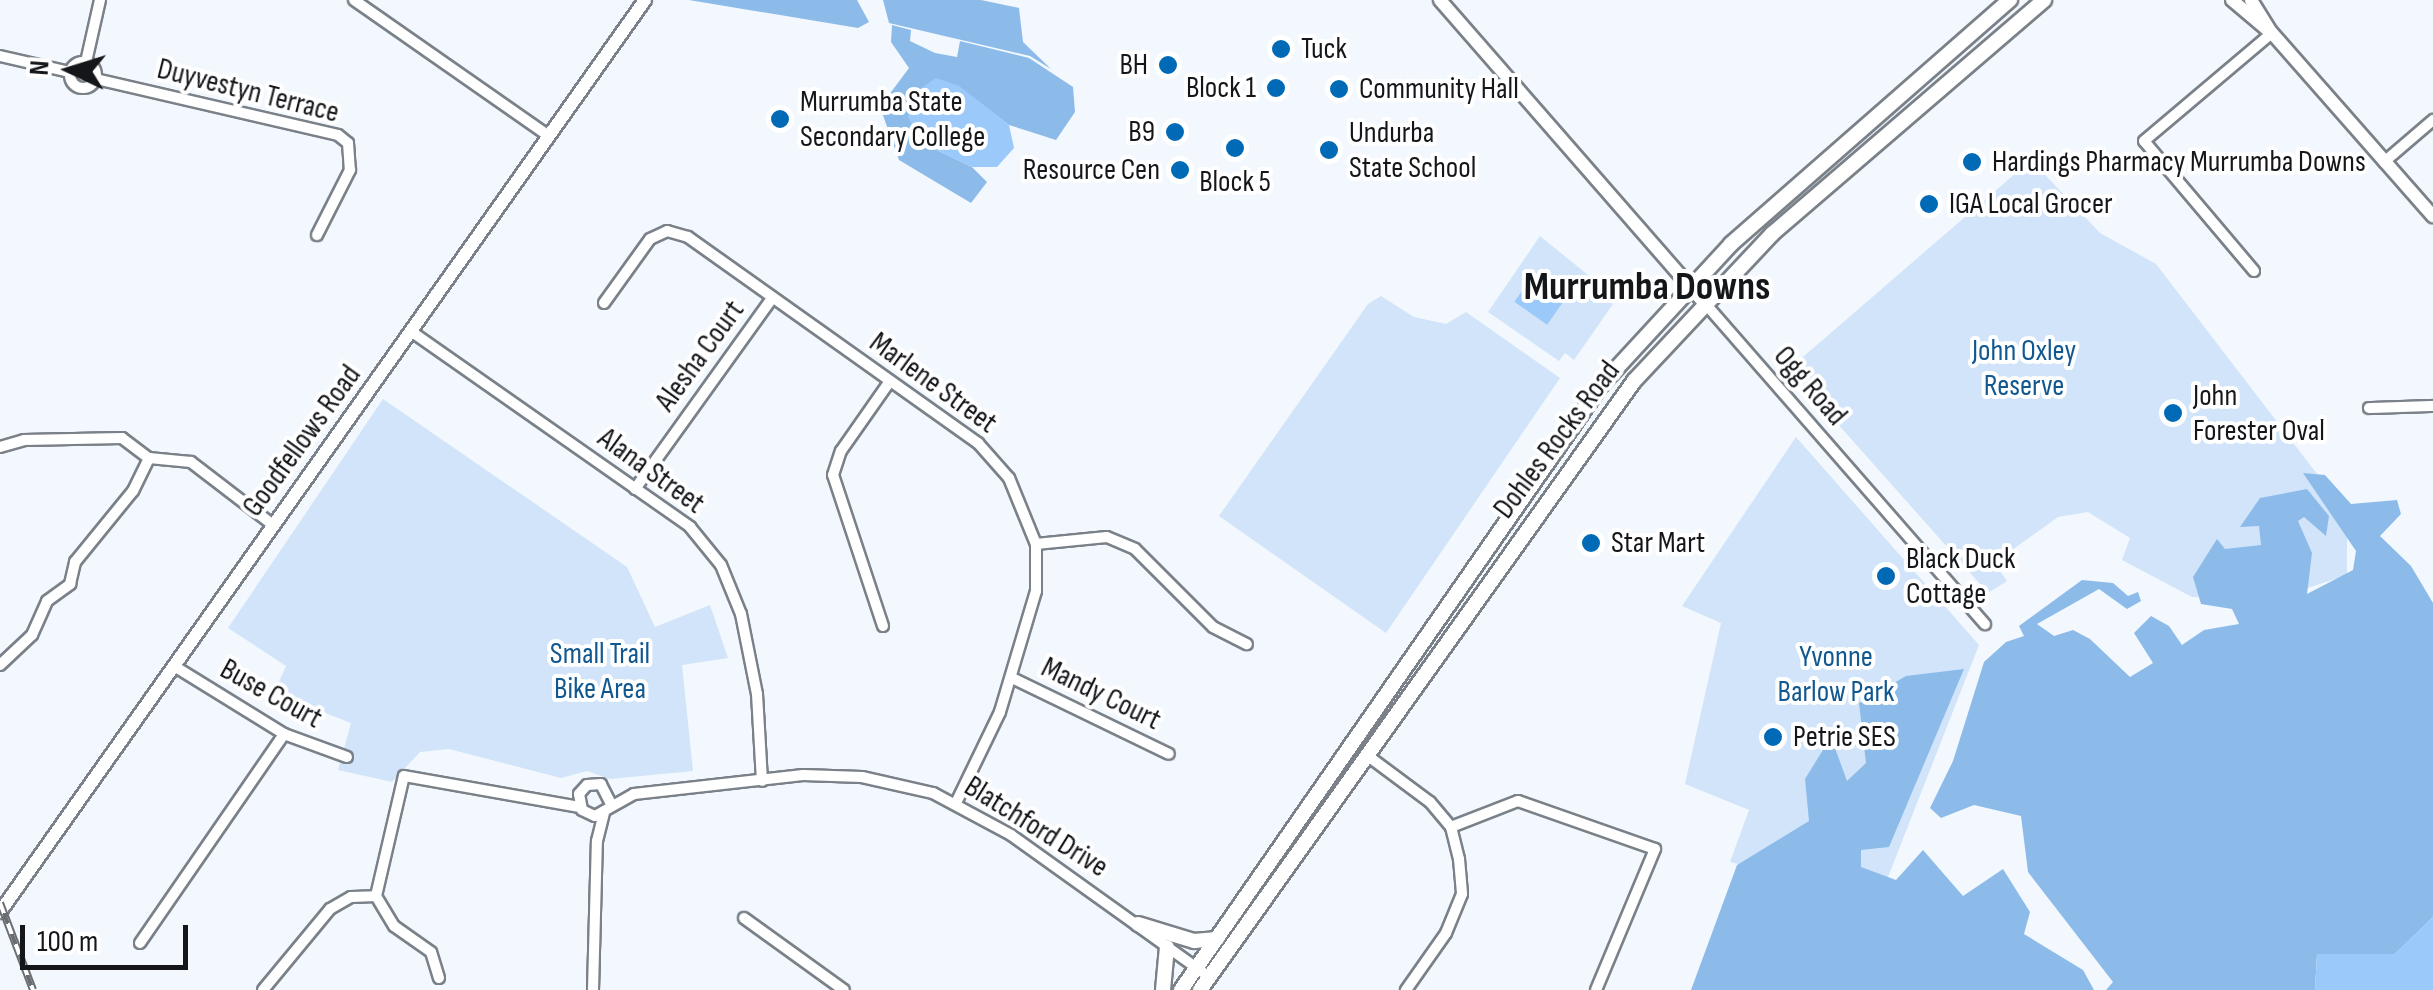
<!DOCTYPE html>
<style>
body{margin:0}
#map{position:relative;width:2433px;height:990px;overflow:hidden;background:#f2f8fe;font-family:"Sofia Sans Condensed",sans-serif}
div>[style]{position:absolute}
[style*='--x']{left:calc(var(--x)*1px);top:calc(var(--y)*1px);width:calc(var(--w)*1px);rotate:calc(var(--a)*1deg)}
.green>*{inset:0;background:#d1e4f9}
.forest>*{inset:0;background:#8cbbea}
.water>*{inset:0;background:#9bcafa;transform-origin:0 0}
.roads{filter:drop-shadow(2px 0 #7a8188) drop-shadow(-2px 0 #7a8188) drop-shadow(0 2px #7a8188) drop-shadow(0 -2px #7a8188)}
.minor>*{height:10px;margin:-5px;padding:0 5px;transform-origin:5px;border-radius:5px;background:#fff}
.minor>.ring{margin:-5px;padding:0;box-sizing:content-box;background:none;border:10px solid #fff;border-radius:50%}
.tertiary>*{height:12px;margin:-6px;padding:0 6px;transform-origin:6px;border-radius:6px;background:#fff}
.secondary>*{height:14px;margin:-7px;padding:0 7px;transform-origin:7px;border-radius:7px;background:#fff}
.rail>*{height:8px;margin-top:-4px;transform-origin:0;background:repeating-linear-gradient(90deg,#fff 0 11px,#6a6e72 0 22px);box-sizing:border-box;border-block:2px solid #6a6e72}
.dots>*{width:28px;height:28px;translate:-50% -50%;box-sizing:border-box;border:5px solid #fff;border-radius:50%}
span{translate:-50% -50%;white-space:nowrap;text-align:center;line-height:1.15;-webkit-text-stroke:8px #fff;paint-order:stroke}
.poi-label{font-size:30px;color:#141619}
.left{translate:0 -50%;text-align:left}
.right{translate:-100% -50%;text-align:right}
.street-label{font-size:30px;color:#141619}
.park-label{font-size:30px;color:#115790}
.district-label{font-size:40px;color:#141619;font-weight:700}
.north{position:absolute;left:20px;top:20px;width:100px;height:100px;-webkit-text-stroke:8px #fff;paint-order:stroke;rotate:274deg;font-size:28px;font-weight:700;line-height:40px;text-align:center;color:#141619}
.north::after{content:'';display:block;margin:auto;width:35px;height:45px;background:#141619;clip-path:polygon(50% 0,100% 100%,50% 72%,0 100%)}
.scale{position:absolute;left:20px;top:925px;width:168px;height:45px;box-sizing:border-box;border:5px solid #141619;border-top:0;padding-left:12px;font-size:30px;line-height:35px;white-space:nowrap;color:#141619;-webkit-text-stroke:8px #fff;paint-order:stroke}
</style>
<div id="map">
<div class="green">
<div style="clip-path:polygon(2031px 160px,2100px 233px,2156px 264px,2347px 513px,2347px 575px,2275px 599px,2192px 597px,2122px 560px,2130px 538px,2088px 512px,2058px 517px,1994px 563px,2007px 581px,1988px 593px,1789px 369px)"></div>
<div style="clip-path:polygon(1540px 236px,1604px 288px,1600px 294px,1613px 304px,1574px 360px,1565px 353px,1559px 361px,1488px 312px)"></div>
<div style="clip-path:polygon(1381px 296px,1414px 317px,1446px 324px,1466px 312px,1560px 378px,1386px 633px,1219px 516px,1368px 304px)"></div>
<div style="clip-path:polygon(383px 399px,627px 567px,655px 627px,710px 605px,728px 658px,682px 665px,693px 771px,610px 779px,587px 771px,561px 778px,449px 749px,420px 752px,392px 782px,338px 770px,351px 723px,274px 693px,286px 666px,228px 628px)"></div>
<div style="clip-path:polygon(1796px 437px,1979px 645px,1879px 900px,1730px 862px,1749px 810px,1685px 784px,1721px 623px,1682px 606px)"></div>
</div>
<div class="forest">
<div style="clip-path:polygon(689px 0,857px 0,869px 22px,858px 28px)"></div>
<div style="clip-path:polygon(883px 0,981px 0,1019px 8px,1023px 42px,1051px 69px,1030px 56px,889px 23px)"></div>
<div style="clip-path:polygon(892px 25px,911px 30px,910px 41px,935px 53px,957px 57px,960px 41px,1029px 58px,1073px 87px,1075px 112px,1056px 140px,1009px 125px,958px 86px,920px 142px,972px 167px,987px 182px,971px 203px,899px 160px,880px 107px,909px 68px,891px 42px)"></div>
<div style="clip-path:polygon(2303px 473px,2325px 475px,2351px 504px,2397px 500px,2401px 514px,2380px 536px,2411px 566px,2433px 603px,2433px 917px,2395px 954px,2317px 954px,2315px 990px,2106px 990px,2113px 982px,2028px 872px,2021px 816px,1974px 805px,1941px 818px,1930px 808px,1953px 761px,1984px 662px,2006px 642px,2024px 636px,2019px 626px,2082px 580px,2113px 583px,2128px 596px,2138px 592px,2141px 601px,2127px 609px,2099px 589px,2037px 624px,2054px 636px,2073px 630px,2090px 639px,2130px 677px,2153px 663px,2134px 633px,2151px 616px,2169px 626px,2182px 645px,2204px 630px,2239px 624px,2232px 609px,2201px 604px,2193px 577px,2217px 539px,2225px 549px,2261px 545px,2259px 526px,2240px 527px,2260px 498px,2307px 489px,2329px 516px,2326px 536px,2304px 517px,2298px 521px,2312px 553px,2307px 594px,2353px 570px,2356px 551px)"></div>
<div style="clip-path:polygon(1964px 669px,1889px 847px,1861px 850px,1861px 867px,1896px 880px,1923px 850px,1963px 896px,2003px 869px,2030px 912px,2024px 934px,2083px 970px,2094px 990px,1691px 990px,1737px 865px,1809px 821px,1805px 779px,1831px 737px,1847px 781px,1866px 763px,1859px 703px,1906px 676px)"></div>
</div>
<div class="water">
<div style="clip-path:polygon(936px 78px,959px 86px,1009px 125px,1014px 148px,997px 167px,972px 167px,920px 142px,908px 117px,913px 94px)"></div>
<div style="left:1531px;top:278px;width:40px;height:29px;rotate:35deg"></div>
<div style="clip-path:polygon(2433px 917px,2433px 990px,2315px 990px,2317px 954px,2395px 954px)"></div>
</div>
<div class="roads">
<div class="minor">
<div style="--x:354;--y:0;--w:238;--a:34.9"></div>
<div style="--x:0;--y:56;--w:72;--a:12.9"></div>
<div class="ring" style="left:70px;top:62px;width:16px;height:16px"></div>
<div style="--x:86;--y:62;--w:64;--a:-77.3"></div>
<div style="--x:96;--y:79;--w:248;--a:13"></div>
<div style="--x:338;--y:135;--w:13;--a:39"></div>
<div style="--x:348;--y:143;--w:27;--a:86"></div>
<div style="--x:350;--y:170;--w:73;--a:116.9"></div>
<div style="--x:2384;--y:162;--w:65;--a:-40.6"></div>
<div style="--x:2254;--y:271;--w:170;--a:-130.2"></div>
<div style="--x:2144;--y:141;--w:167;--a:-40.2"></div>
<div style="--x:1703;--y:301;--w:429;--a:48.9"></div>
<div style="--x:604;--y:303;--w:79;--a:-54.3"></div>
<div style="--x:650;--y:239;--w:19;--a:-25"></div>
<div style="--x:667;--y:231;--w:22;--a:16"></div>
<div style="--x:688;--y:237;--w:356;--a:35.4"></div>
<div style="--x:978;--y:443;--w:47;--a:48.5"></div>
<div style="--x:1009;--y:478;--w:71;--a:67.8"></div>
<div style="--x:1036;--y:544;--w:47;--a:90"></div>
<div style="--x:1036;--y:591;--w:126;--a:106.6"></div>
<div style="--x:1000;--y:712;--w:101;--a:115.8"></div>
<div style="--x:412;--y:332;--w:340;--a:35"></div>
<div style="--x:690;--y:527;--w:49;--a:50.8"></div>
<div style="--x:721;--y:565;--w:53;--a:67.8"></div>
<div style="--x:741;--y:614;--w:82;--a:78.7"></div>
<div style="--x:757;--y:694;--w:87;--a:86.7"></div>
<div style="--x:2369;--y:408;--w:64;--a:-1.8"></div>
<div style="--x:0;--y:447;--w:25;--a:-16"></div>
<div style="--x:24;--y:440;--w:98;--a:-1.2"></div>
<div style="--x:122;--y:438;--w:34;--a:37"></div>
<div style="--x:149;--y:458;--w:42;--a:5.4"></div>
<div style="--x:191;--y:462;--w:103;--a:37.5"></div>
<div style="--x:635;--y:489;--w:233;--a:-54.3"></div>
<div style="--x:1036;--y:544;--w:71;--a:-5.6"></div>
<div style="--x:1107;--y:537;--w:30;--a:23"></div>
<div style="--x:1135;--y:549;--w:110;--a:45"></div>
<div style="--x:1213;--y:627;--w:38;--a:27"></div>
<div style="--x:883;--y:626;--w:159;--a:-108.3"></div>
<div style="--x:833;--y:475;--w:25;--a:-72"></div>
<div style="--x:841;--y:451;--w:85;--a:-55"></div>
<div style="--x:0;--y:665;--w:44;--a:-43.2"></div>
<div style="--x:32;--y:635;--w:37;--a:-66"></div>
<div style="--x:47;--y:601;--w:29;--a:-36"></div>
<div style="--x:70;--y:584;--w:23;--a:-77"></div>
<div style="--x:75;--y:562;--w:92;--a:-50.8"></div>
<div style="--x:133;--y:491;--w:37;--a:-64"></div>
<div style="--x:174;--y:666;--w:129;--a:31.7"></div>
<div style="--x:284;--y:734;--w:67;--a:20.1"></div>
<div style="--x:1012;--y:678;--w:174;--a:25.8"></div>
<div style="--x:1368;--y:756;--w:77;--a:36.6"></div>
<div style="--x:1430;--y:802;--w:33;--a:50"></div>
<div style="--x:1451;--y:827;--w:33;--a:76"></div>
<div style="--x:1459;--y:859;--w:35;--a:85"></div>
<div style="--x:1462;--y:894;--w:42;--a:112.3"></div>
<div style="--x:1446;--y:933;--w:70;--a:125.1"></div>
<div style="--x:611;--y:804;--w:22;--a:-117"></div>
<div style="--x:601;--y:784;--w:14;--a:176"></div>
<div style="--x:587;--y:785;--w:12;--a:132"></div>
<div style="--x:579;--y:794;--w:16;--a:79"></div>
<div style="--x:582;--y:810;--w:14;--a:25"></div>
<div style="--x:595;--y:816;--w:45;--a:-29.4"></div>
<div style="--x:634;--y:794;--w:170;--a:-6.4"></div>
<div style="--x:803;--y:775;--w:59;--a:1.9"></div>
<div style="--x:862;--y:777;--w:73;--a:12.7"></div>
<div style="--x:933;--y:793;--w:89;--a:28.3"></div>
<div style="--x:1011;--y:835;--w:244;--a:35.6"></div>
<div style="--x:1451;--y:827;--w:72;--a:-21.2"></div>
<div style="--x:1518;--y:801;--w:145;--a:19.3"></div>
<div style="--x:1655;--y:849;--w:153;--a:112.7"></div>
<div style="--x:744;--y:918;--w:123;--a:35.8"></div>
<div style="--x:140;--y:943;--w:254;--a:-55.4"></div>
<div style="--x:439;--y:978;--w:27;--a:-107"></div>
<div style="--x:431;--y:952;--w:45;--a:-144.9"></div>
<div style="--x:394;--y:926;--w:35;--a:-121"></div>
<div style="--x:376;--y:896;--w:123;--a:-76.9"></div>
<div style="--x:404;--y:776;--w:179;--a:10"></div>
<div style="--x:263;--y:990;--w:105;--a:-50.4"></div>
<div style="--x:330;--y:909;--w:24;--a:-30"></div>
<div style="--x:351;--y:897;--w:25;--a:-2"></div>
<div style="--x:593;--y:990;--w:149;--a:-88.5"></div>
<div style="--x:597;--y:841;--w:29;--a:-76"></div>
</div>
<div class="tertiary">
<div style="--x:1440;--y:0;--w:400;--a:48.9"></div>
<div style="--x:2232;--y:0;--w:50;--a:40.1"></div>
<div style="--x:2251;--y:0;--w:39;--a:58"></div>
<div style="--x:2272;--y:33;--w:244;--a:48.7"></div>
<div style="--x:0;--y:912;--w:1117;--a:-54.73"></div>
</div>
<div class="secondary">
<div style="--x:1138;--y:924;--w:59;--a:16.9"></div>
<div style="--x:1194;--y:941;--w:23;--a:-5"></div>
<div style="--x:1163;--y:990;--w:43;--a:-84.7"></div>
<div style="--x:1181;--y:990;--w:738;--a:-55.21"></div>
<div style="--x:1602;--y:384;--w:190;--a:-47.3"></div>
<div style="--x:1731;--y:244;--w:371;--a:-41.2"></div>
<div style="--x:1200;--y:990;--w:748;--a:-54.52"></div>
<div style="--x:1634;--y:381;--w:202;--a:-46.8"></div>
<div style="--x:1772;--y:234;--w:359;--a:-40.7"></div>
</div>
</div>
<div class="rail">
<div style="--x:0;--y:903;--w:93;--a:69.2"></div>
</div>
<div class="dots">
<div style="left:1281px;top:49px;background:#006ab6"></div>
<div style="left:1168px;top:65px;background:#006ab6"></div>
<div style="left:1276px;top:88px;background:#006ab6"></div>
<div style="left:1339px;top:89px;background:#006ab6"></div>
<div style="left:780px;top:119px;background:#006ab6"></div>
<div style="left:1175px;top:132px;background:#006ab6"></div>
<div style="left:1235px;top:148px;background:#006ab6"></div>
<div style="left:1329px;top:150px;background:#006ab6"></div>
<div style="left:1972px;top:162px;background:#006ab6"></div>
<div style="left:1180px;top:170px;background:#006ab6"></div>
<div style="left:1929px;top:204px;background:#006ab6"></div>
<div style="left:2173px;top:413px;background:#006ab6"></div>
<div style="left:1591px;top:543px;background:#006ab6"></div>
<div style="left:1886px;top:576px;background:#006ab6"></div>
<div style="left:1773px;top:737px;background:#006ab6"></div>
</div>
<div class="poi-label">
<span class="left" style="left:1301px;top:49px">Tuck</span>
<span class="right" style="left:1148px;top:65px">BH</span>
<span class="right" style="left:1256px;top:88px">Block 1</span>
<span class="left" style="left:1359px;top:89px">Community Hall</span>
<span class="left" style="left:800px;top:119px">Murrumba State<br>Secondary College</span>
<span class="right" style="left:1155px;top:132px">B9</span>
<span class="left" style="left:1349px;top:150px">Undurba<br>State School</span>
<span class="left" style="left:1992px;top:162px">Hardings Pharmacy Murrumba Downs</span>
<span class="right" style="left:1160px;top:170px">Resource Cen</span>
<span style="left:1235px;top:182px">Block 5</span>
<span class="left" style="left:1949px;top:204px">IGA Local Grocer</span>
<span class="left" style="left:2193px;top:413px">John<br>Forester Oval</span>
<span class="left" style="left:1611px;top:543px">Star Mart</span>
<span class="left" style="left:1906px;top:576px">Black Duck<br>Cottage</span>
<span class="left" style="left:1793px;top:737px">Petrie SES</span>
</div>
<div class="street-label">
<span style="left:248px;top:91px;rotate:14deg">Duyvestyn Terrace</span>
<span style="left:700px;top:356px;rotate:-54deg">Alesha Court</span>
<span style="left:933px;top:383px;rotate:36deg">Marlene Street</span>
<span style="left:1810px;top:386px;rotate:49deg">Ogg Road</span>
<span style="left:1557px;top:440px;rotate:-53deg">Dohles Rocks Road</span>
<span style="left:302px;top:441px;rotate:-54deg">Goodfellows Road</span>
<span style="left:651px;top:471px;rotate:36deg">Alana Street</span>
<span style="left:271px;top:694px;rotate:29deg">Buse Court</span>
<span style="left:1101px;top:694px;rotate:26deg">Mandy Court</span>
<span style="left:1036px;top:827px;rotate:32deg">Blatchford Drive</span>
</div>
<div class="park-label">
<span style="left:2024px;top:368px">John Oxley<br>Reserve</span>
<span style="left:600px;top:671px">Small Trail<br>Bike Area</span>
<span style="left:1836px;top:674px">Yvonne<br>Barlow Park</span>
</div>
<div class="district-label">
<span style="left:1647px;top:287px">Murrumba Downs</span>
</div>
<div class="north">N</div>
<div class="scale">100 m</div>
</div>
